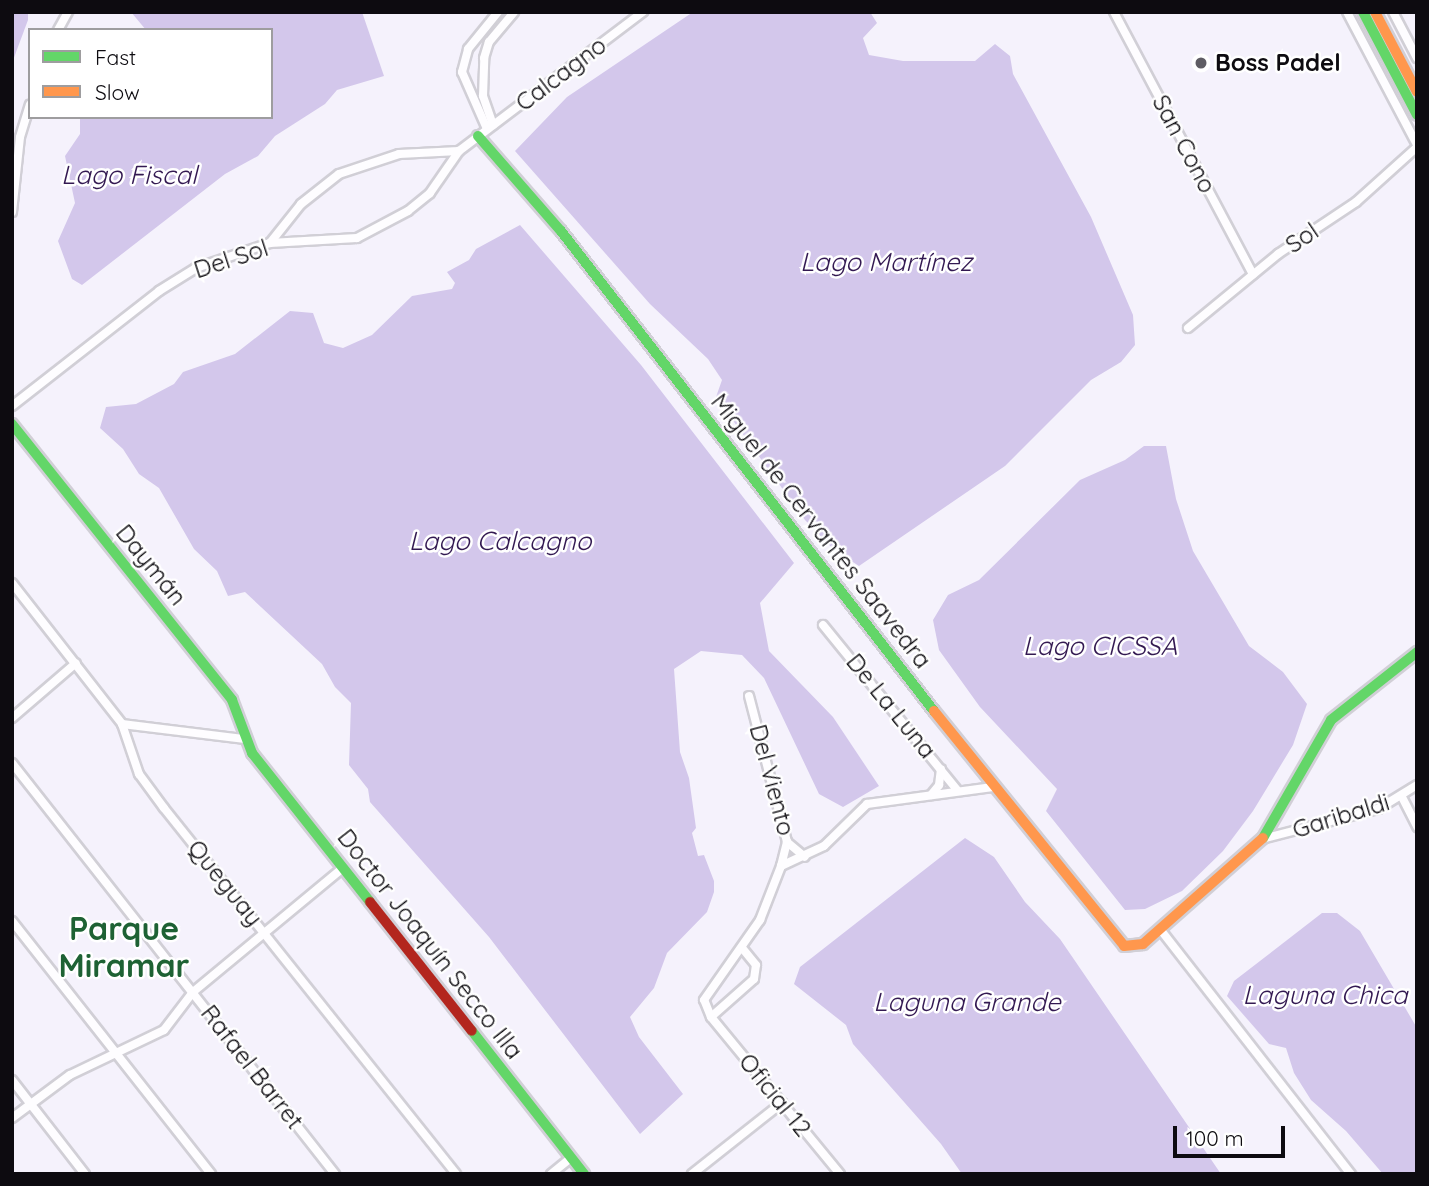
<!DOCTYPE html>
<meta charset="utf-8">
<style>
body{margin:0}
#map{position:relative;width:1429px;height:1186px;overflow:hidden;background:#f5f2fc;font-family:Quicksand,sans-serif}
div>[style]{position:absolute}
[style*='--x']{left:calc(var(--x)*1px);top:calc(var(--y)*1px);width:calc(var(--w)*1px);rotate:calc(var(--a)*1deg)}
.water>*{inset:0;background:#d3c7eb}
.roads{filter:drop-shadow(2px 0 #d1cfd6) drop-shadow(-2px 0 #d1cfd6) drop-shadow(0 2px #d1cfd6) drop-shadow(0 -2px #d1cfd6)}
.street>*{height:8px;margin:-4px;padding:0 4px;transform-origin:4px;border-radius:4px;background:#fefdff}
.fast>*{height:10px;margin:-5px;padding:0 5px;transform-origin:5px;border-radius:5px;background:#63d668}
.slow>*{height:10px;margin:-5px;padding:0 5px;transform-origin:5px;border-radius:5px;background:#ff974d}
.jam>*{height:10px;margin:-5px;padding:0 5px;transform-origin:5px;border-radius:5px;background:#b3261e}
.dots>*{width:19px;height:19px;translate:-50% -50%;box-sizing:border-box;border:4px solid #fff;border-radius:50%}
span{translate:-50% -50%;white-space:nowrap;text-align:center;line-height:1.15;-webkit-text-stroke:5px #fff;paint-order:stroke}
.poi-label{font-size:24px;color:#0d0b10;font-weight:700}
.left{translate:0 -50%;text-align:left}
.street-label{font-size:24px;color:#0d0b10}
.water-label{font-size:26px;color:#331952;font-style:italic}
.district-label{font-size:32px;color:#1e6234;font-weight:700}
.frame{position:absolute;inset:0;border:14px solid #0d0b10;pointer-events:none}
.legend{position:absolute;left:28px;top:28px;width:245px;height:91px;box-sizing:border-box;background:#fff;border:2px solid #9e9d9f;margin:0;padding:9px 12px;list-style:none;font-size:21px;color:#0d0b10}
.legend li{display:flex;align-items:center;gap:14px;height:35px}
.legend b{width:35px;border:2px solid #9e9d9f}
.scale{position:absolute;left:1173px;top:1126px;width:112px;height:32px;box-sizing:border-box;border:4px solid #0d0b10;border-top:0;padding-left:9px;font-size:21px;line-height:24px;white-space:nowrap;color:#0d0b10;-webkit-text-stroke:5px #fff;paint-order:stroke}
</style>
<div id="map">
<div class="water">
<div style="clip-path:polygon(12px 12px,28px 12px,28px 20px,12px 63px)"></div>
<div style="clip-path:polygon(131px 12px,362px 12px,384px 76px,337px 90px,325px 104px,275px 136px,258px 156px,225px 174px,82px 285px,72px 279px,58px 241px,75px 203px,65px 156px,80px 134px,80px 117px,271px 117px,271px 30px,146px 30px)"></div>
<div style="clip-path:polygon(693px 12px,870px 12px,877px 23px,863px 38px,869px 55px,903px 61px,975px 61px,995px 44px,1010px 56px,1013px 74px,1091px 217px,1133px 315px,1135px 345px,1121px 362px,1091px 380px,1005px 466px,859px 566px,833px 549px,805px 520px,716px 397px,722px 380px,708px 359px,650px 304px,515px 151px,567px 97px)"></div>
<div style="clip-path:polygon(520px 225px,641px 365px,794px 563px,760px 603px,769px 651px,833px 717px,879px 786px,843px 807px,819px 794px,764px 678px,742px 655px,701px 651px,674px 669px,680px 752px,689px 778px,696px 828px,692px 833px,698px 856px,704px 855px,714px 881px,714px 892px,707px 912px,667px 953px,654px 988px,630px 1017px,639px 1037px,683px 1094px,640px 1134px,489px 937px,370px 802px,368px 789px,349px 765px,351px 703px,335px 687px,322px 664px,245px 592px,228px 596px,217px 571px,194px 549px,159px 488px,139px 474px,123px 449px,100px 428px,106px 407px,136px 404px,174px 384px,183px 372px,235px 354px,290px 311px,313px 313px,324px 343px,343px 348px,372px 335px,412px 296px,452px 289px,455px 283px,447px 272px,469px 260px,476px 249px)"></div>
<div style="clip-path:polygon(1144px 446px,1166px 446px,1176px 499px,1193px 551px,1249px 646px,1283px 672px,1307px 704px,1293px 745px,1253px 811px,1223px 851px,1182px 891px,1145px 909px,1125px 910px,1046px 811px,1057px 789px,980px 707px,939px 650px,933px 620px,948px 595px,979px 580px,1080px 480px,1125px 460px)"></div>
<div style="clip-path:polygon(965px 838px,994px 857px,1025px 902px,1060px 939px,1221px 1174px,962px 1174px,941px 1144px,853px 1044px,846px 1025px,794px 984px,800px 967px)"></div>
<div style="clip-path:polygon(1322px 913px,1337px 913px,1360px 931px,1417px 1028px,1417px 1174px,1383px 1174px,1346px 1131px,1311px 1100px,1294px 1073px,1286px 1048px,1269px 1044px,1227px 996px,1234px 981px)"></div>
</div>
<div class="roads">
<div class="street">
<div style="--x:1114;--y:12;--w:297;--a:62.1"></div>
<div style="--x:1347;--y:12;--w:150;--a:62.2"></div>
<div style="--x:1393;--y:12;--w:52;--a:62.4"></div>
<div style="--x:58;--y:30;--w:21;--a:-61"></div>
<div style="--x:493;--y:125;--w:31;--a:-109"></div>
<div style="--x:483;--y:96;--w:38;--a:-88"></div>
<div style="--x:484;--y:58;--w:17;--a:-73"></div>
<div style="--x:489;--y:42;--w:39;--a:-50"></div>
<div style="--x:487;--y:129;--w:62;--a:-113.7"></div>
<div style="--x:462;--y:72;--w:24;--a:-75"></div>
<div style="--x:468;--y:49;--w:48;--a:-51"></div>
<div style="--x:12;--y:212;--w:75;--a:-83.9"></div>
<div style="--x:20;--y:137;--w:34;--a:-73"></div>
<div style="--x:270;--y:243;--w:50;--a:-51.5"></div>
<div style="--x:301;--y:204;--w:48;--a:-38.3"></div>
<div style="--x:339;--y:174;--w:63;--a:-18.4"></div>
<div style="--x:399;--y:154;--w:60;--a:-2.9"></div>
<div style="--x:1188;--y:328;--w:117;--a:-39.4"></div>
<div style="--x:1278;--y:254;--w:94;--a:-33.7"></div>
<div style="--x:1356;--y:202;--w:82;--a:-42"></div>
<div style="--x:12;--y:406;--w:187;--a:-38"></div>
<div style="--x:159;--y:291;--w:44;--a:-31.9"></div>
<div style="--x:196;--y:268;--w:78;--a:-18.7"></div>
<div style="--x:270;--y:243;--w:87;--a:-3.3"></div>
<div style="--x:357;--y:238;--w:58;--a:-27.9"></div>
<div style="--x:408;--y:211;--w:28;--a:-39"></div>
<div style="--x:430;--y:193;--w:51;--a:-55.4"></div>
<div style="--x:459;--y:151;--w:231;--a:-37.1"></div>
<div style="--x:12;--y:583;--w:179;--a:52"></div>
<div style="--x:122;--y:724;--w:53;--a:71.2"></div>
<div style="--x:139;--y:774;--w:42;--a:53.7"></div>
<div style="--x:164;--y:808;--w:468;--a:51.4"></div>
<div style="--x:823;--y:625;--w:213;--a:50.9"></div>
<div style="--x:749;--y:696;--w:151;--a:75.4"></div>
<div style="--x:787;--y:842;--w:23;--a:40"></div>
<div style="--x:12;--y:718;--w:84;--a:-40.7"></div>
<div style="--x:122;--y:724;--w:124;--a:7"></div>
<div style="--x:12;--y:763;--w:523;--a:51.84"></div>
<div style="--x:931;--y:795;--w:13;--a:-51"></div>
<div style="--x:939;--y:785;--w:16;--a:-83"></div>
<div style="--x:1402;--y:797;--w:34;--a:63"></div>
<div style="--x:1262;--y:839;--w:120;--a:-14.5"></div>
<div style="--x:1378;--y:809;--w:46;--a:-31.6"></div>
<div style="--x:781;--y:866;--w:25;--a:-76"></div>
<div style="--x:12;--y:921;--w:322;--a:51.8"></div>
<div style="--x:1160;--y:929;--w:311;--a:52.1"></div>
<div style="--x:711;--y:1017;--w:57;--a:-41.5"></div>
<div style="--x:754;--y:979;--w:14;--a:-82"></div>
<div style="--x:756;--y:965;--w:22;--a:-129"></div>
<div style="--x:12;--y:1080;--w:119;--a:52.2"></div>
<div style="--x:12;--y:1118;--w:72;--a:-36.6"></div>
<div style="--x:70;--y:1075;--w:104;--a:-25.6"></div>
<div style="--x:164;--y:1030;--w:48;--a:-52.7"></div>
<div style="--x:193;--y:992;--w:195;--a:-39.6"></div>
<div style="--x:551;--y:1174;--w:26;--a:-39"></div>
<div style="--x:692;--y:1174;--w:115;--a:-38.3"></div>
<div style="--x:840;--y:1174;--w:203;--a:-129.4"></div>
<div style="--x:711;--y:1017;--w:18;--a:-112"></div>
<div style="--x:704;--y:1000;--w:98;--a:-55"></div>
<div style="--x:760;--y:920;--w:58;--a:-68.7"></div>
<div style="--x:781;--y:866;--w:47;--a:-24.9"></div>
<div style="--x:824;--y:846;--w:60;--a:-44.3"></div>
<div style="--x:867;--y:804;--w:127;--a:-7.7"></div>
</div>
<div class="fast">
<div style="--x:1363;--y:12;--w:116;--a:62.3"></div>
<div style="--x:478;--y:136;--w:126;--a:48.9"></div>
<div style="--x:561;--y:231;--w:608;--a:52.15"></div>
<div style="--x:12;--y:424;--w:353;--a:51.4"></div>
<div style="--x:232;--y:700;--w:57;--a:69.3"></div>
<div style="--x:252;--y:753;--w:190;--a:51.6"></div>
<div style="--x:1263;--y:838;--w:136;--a:-60"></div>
<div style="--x:1331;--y:720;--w:110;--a:-38.3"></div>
<div style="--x:472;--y:1031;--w:182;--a:51.9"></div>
</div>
<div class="slow">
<div style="--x:1375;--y:12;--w:90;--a:62.3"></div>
<div style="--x:934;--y:711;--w:302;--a:51"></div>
<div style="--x:1124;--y:946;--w:19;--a:-6"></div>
<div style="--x:1143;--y:944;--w:160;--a:-41.5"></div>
</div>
<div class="jam">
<div style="--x:370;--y:902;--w:164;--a:51.7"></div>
</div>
</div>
<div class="dots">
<div style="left:1201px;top:63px;background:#5e5c63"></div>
</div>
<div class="poi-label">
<span class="left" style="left:1215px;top:63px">Boss Padel</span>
</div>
<div class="street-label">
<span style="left:561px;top:74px;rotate:-37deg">Calcagno</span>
<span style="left:1184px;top:144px;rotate:62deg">San Cono</span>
<span style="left:1302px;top:238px;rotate:-34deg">Sol</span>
<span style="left:231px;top:259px;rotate:-18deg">Del Sol</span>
<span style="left:821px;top:531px;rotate:52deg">Miguel de Cervantes Saavedra</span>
<span style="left:151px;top:565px;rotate:51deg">Daymán</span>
<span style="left:891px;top:706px;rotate:51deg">De La Luna</span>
<span style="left:772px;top:780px;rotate:75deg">Del Viento</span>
<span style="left:1341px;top:816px;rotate:-17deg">Garibaldi</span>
<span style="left:225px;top:883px;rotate:51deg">Queguay</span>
<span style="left:430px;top:944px;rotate:52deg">Doctor Joaquín Secco Illa</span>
<span style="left:252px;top:1067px;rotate:52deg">Rafael Barret</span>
<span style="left:775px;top:1095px;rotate:51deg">Oficial 12</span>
</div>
<div class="water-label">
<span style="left:129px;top:175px">Lago Fiscal</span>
<span style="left:886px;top:262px">Lago Martínez</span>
<span style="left:500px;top:541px">Lago Calcagno</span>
<span style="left:1100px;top:646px">Lago CICSSA</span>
<span style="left:1325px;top:995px">Laguna Chica</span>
<span style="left:967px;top:1002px">Laguna Grande</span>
</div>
<div class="district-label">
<span style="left:124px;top:947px">Parque<br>Miramar</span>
</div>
<div class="frame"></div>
<ul class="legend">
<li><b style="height:9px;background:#63d668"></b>Fast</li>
<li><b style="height:9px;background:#ff974d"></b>Slow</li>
</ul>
<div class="scale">100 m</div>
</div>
